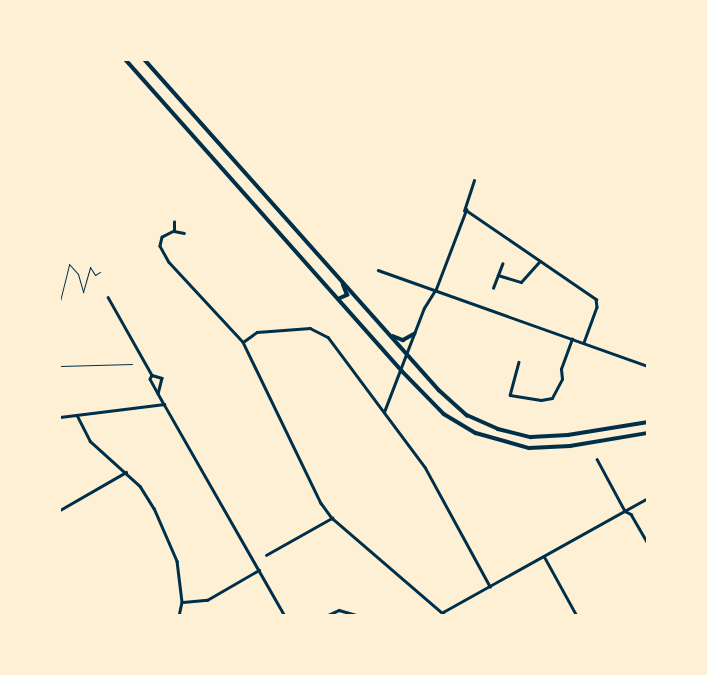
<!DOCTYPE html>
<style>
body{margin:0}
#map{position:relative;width:707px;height:675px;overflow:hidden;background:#fdf0d5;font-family:"Archivo Narrow",sans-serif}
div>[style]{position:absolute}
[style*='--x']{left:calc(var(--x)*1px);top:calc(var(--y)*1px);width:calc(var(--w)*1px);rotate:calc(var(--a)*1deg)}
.path>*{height:1px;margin:-0.5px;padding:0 0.5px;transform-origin:0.5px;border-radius:0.5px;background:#003049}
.minor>*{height:2.5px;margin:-1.25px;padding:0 1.25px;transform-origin:1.25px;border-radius:1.25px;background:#003049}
.primary>*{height:3.5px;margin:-1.75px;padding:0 1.75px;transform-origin:1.75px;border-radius:1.75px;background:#003049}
span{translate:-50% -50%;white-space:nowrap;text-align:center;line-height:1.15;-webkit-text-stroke:6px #fdf0d5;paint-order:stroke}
.frame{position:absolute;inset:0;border:61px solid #fdf0d5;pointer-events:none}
</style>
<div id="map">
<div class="path">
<div style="--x:60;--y:301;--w:38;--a:-76"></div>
<div style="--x:69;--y:264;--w:13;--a:48"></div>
<div style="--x:78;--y:274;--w:19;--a:74"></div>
<div style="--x:83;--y:292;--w:26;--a:-74"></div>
<div style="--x:90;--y:267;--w:9;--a:58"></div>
<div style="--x:95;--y:275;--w:6;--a:-31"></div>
<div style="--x:60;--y:334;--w:2;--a:90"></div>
<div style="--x:60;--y:366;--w:72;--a:-1.6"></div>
</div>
<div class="minor">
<div style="--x:464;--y:211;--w:32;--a:-72"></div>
<div style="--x:174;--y:231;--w:13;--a:153"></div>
<div style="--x:162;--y:237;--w:9;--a:103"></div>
<div style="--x:160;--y:246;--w:18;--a:61"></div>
<div style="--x:169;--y:262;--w:109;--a:47.2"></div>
<div style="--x:243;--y:342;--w:179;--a:64.2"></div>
<div style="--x:321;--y:503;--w:19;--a:54"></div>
<div style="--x:332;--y:518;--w:150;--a:40.7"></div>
<div style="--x:174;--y:231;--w:10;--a:11"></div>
<div style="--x:174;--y:231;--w:9;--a:-90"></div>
<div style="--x:378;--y:270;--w:287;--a:19.6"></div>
<div style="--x:498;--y:275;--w:24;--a:17"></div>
<div style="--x:521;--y:282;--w:28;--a:-48"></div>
<div style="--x:493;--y:288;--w:26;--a:-69"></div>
<div style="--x:108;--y:297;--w:90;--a:60.6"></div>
<div style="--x:152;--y:375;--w:10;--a:17"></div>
<div style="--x:162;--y:378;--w:16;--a:104"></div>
<div style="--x:243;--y:342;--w:17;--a:-36"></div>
<div style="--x:257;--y:332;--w:53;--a:-4.3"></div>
<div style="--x:310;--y:328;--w:20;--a:27"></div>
<div style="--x:328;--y:337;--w:162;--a:53.3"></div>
<div style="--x:425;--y:467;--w:136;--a:61.4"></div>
<div style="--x:519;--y:362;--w:34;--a:105"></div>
<div style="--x:510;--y:395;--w:31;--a:9"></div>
<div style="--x:541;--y:400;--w:11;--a:-10"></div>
<div style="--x:552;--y:398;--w:21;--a:-62"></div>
<div style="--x:562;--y:379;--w:10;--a:-96"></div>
<div style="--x:561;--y:369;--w:32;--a:-70"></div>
<div style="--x:152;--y:375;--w:4;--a:117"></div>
<div style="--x:150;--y:379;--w:29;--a:61"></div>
<div style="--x:164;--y:404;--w:244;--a:60.3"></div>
<div style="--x:384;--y:412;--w:111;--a:-69"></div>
<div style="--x:424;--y:308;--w:22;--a:-58"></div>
<div style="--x:436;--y:289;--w:85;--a:-69.2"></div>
<div style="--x:466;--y:210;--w:158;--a:34.4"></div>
<div style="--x:596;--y:299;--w:8;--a:83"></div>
<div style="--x:597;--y:307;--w:38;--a:110"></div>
<div style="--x:77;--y:415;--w:29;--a:63"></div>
<div style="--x:90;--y:441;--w:67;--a:42"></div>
<div style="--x:140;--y:486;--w:26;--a:58"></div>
<div style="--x:154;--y:508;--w:58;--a:66.5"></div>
<div style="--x:177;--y:561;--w:41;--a:83"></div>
<div style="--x:182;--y:602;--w:14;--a:102"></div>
<div style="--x:60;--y:417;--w:105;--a:-7.1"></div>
<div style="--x:597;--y:459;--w:59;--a:61.7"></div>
<div style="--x:625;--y:511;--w:7;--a:27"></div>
<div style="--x:631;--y:514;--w:34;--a:60"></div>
<div style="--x:60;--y:510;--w:76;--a:-29.9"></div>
<div style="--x:266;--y:555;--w:76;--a:-29.3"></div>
<div style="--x:544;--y:556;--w:68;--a:61.2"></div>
<div style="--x:183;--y:602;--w:24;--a:-5"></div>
<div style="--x:207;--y:600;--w:60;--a:-30"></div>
<div style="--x:443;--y:612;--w:235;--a:-29.1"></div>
<div style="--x:326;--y:616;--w:14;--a:-25"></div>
<div style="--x:339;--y:610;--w:22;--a:16"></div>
</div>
<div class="primary">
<div style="--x:126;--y:60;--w:416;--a:48.4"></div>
<div style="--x:402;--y:371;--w:60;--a:45.7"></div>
<div style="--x:444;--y:414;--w:37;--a:31"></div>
<div style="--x:476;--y:433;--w:55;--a:15.8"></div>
<div style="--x:529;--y:448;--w:41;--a:-2.8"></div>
<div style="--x:570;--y:446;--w:79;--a:-9.5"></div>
<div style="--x:145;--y:60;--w:442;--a:48.3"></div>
<div style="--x:439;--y:390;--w:38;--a:42"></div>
<div style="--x:467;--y:415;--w:34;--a:24"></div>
<div style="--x:498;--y:429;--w:34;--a:14"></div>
<div style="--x:531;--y:437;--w:37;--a:-3"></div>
<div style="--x:568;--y:435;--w:81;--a:-9.2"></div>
<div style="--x:340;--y:298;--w:8;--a:-23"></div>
<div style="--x:347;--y:295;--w:11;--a:-112"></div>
<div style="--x:393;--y:336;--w:11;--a:22"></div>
<div style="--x:403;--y:340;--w:13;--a:-29"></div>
</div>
<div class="frame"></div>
</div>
